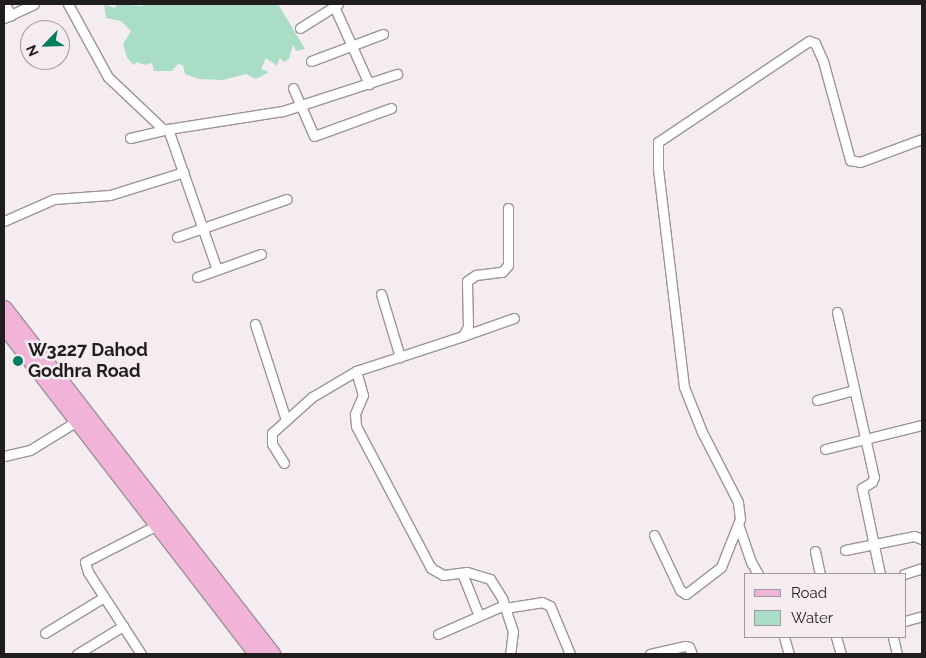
<!DOCTYPE html>
<style>
body{margin:0}
#map{position:relative;width:926px;height:658px;overflow:hidden;background:#f5ecf1;font-family:Raleway,sans-serif}
div>[style]{position:absolute}
[style*='--x']{left:calc(var(--x)*1px);top:calc(var(--y)*1px);width:calc(var(--w)*1px);rotate:calc(var(--a)*1deg)}
.water>*{inset:0;background:#a9ddc6}
.roads{filter:drop-shadow(1px 0 #9d9498) drop-shadow(-1px 0 #9d9498) drop-shadow(0 1px #9d9498) drop-shadow(0 -1px #9d9498)}
.street>*{height:9px;margin:-4.5px;padding:0 4.5px;transform-origin:4.5px;border-radius:4.5px;background:#fff}
.primary>*{height:15px;margin:-7.5px;padding:0 7.5px;transform-origin:7.5px;border-radius:7.5px;background:#f2b3d9}
.dots>*{width:14px;height:14px;translate:-50% -50%;box-sizing:border-box;border:2px solid #f5ecf1;border-radius:50%}
span{translate:-50% -50%;white-space:nowrap;text-align:center;line-height:1.15;-webkit-text-stroke:5px #f5ecf1;paint-order:stroke}
.poi-label{font-size:18px;color:#201d1f;font-weight:700}
.left{translate:0 -50%;text-align:left}
.frame{position:absolute;inset:0;border:5px solid #201d1f;pointer-events:none}
.legend{position:absolute;left:744px;top:573px;width:162px;height:65px;box-sizing:border-box;background:#f5ecf1;border:1px solid #a0999d;margin:0;padding:6px 9px;list-style:none;font-size:15px;color:#201d1f}
.legend li{display:flex;align-items:center;gap:10px;height:25px}
.legend b{width:25px;border:1px solid #a0999d}
.north{position:absolute;left:20px;top:20px;width:50px;height:50px;box-sizing:border-box;background:#f5ecf1;border:1px solid #a0999d;border-radius:50%;rotate:246deg;font-size:14px;font-weight:700;line-height:20px;text-align:center;color:#201d1f}
.north::after{content:'';display:block;margin:auto;width:18px;height:22px;background:#037e5c;clip-path:polygon(50% 0,100% 100%,50% 72%,0 100%)}
</style>
<div id="map">
<div class="water">
<div style="clip-path:polygon(104px 4px,114px 8px,118px 4px,142px 6px,146px 4px,278px 4px,305px 49px,296px 51px,293px 45px,289px 59px,284px 62px,280px 58px,277px 66px,266px 58px,261px 69px,269px 72px,256px 79px,246px 74px,223px 80px,199px 79px,185px 74px,183px 65px,178px 64px,172px 71px,154px 71px,152px 63px,145px 65px,137px 62px,134px 65px,127px 58px,123px 44px,131px 31px,121px 21px,106px 18px)"></div>
</div>
<div class="roads">
<div class="street">
<div style="--x:5;--y:4;--w:13;--a:63"></div>
<div style="--x:68;--y:4;--w:83;--a:61.3"></div>
<div style="--x:108;--y:77;--w:77;--a:43.4"></div>
<div style="--x:333;--y:4;--w:88;--a:65.8"></div>
<div style="--x:4;--y:18;--w:33;--a:-25"></div>
<div style="--x:300;--y:28;--w:45;--a:-32.3"></div>
<div style="--x:311;--y:61;--w:77;--a:-20.6"></div>
<div style="--x:293;--y:88;--w:52;--a:66.4"></div>
<div style="--x:314;--y:136;--w:82;--a:-20"></div>
<div style="--x:168;--y:129;--w:149;--a:70.8"></div>
<div style="--x:130;--y:138;--w:39;--a:-13"></div>
<div style="--x:168;--y:129;--w:116;--a:-8.9"></div>
<div style="--x:283;--y:111;--w:120;--a:-18"></div>
<div style="--x:4;--y:221;--w:55;--a:-23.7"></div>
<div style="--x:54;--y:199;--w:56;--a:-4.1"></div>
<div style="--x:110;--y:195;--w:77;--a:-17.3"></div>
<div style="--x:177;--y:237;--w:116;--a:-19.1"></div>
<div style="--x:197;--y:277;--w:68;--a:-19.8"></div>
<div style="--x:381;--y:294;--w:66;--a:73.2"></div>
<div style="--x:837;--y:312;--w:169;--a:77.4"></div>
<div style="--x:874;--y:477;--w:5;--a:112"></div>
<div style="--x:872;--y:482;--w:12;--a:149"></div>
<div style="--x:862;--y:488;--w:88;--a:78.2"></div>
<div style="--x:255;--y:324;--w:101;--a:72.1"></div>
<div style="--x:463;--y:336;--w:54;--a:-19.4"></div>
<div style="--x:356;--y:371;--w:25;--a:74"></div>
<div style="--x:363;--y:395;--w:21;--a:113"></div>
<div style="--x:355;--y:414;--w:12;--a:85"></div>
<div style="--x:356;--y:426;--w:161;--a:62.2"></div>
<div style="--x:431;--y:568;--w:14;--a:30"></div>
<div style="--x:443;--y:575;--w:24;--a:-7"></div>
<div style="--x:467;--y:572;--w:24;--a:17"></div>
<div style="--x:490;--y:579;--w:22;--a:58"></div>
<div style="--x:502;--y:598;--w:35;--a:72"></div>
<div style="--x:513;--y:631;--w:23;--a:97"></div>
<div style="--x:817;--y:400;--w:38;--a:-15"></div>
<div style="--x:825;--y:449;--w:100;--a:-13.9"></div>
<div style="--x:4;--y:456;--w:27;--a:-13"></div>
<div style="--x:30;--y:450;--w:55;--a:-31.7"></div>
<div style="--x:284;--y:463;--w:22;--a:-122"></div>
<div style="--x:272;--y:444;--w:11;--a:-90"></div>
<div style="--x:272;--y:433;--w:54;--a:-42"></div>
<div style="--x:312;--y:397;--w:51;--a:-30.6"></div>
<div style="--x:356;--y:371;--w:113;--a:-18.1"></div>
<div style="--x:463;--y:336;--w:11;--a:-63"></div>
<div style="--x:468;--y:326;--w:45;--a:-91.3"></div>
<div style="--x:467;--y:281;--w:11;--a:-34"></div>
<div style="--x:476;--y:275;--w:26;--a:-7"></div>
<div style="--x:502;--y:272;--w:9;--a:-49"></div>
<div style="--x:508;--y:265;--w:57;--a:-90"></div>
<div style="--x:738;--y:524;--w:40;--a:71.1"></div>
<div style="--x:751;--y:562;--w:14;--a:60"></div>
<div style="--x:654;--y:535;--w:61;--a:64.7"></div>
<div style="--x:680;--y:590;--w:7;--a:34"></div>
<div style="--x:686;--y:594;--w:44;--a:-37.6"></div>
<div style="--x:721;--y:567;--w:52;--a:-68.4"></div>
<div style="--x:740;--y:519;--w:17;--a:-97"></div>
<div style="--x:738;--y:502;--w:79;--a:-117.2"></div>
<div style="--x:702;--y:432;--w:48;--a:-111.8"></div>
<div style="--x:684;--y:387;--w:220;--a:-96.8"></div>
<div style="--x:658;--y:169;--w:27;--a:-90"></div>
<div style="--x:658;--y:142;--w:182;--a:-33.8"></div>
<div style="--x:809;--y:41;--w:6;--a:18"></div>
<div style="--x:815;--y:43;--w:20;--a:66"></div>
<div style="--x:823;--y:61;--w:103;--a:74.7"></div>
<div style="--x:850;--y:160;--w:10;--a:11"></div>
<div style="--x:860;--y:162;--w:66;--a:-20.4"></div>
<div style="--x:845;--y:550;--w:70;--a:-11.5"></div>
<div style="--x:914;--y:536;--w:9;--a:21"></div>
<div style="--x:815;--y:551;--w:24;--a:78"></div>
<div style="--x:462;--y:573;--w:46;--a:68.4"></div>
<div style="--x:904;--y:574;--w:19;--a:-18"></div>
<div style="--x:505;--y:608;--w:37;--a:-9"></div>
<div style="--x:542;--y:602;--w:9;--a:27"></div>
<div style="--x:550;--y:606;--w:52;--a:67.4"></div>
<div style="--x:905;--y:621;--w:18;--a:-16"></div>
<div style="--x:45;--y:633;--w:69;--a:-31.4"></div>
<div style="--x:438;--y:634;--w:72;--a:-23.7"></div>
<div style="--x:784;--y:637;--w:18;--a:74"></div>
<div style="--x:836;--y:637;--w:18;--a:74"></div>
<div style="--x:893;--y:637;--w:17;--a:77"></div>
<div style="--x:77;--y:654;--w:54;--a:-31.3"></div>
<div style="--x:141;--y:654;--w:98;--a:-122.9"></div>
<div style="--x:88;--y:572;--w:10;--a:-107"></div>
<div style="--x:85;--y:562;--w:81;--a:-27.2"></div>
<div style="--x:650;--y:654;--w:36;--a:-13"></div>
<div style="--x:685;--y:646;--w:4;--a:14"></div>
<div style="--x:689;--y:647;--w:8;--a:67"></div>
</div>
<div class="primary">
<div style="--x:4;--y:308;--w:438;--a:52.2"></div>
<div style="--x:4;--y:326;--w:414;--a:52.4"></div>
</div>
</div>
<div class="dots">
<div style="left:18px;top:361px;background:#037e5c"></div>
</div>
<div class="poi-label">
<span class="left" style="left:28px;top:361px">W3227 Dahod<br>Godhra Road</span>
</div>
<div class="frame"></div>
<ul class="legend">
<li><b style="height:6px;background:#f2b3d9"></b>Road</li>
<li><b style="height:14px;background:#a9ddc6"></b>Water</li>
</ul>
<div class="north">N</div>
</div>
